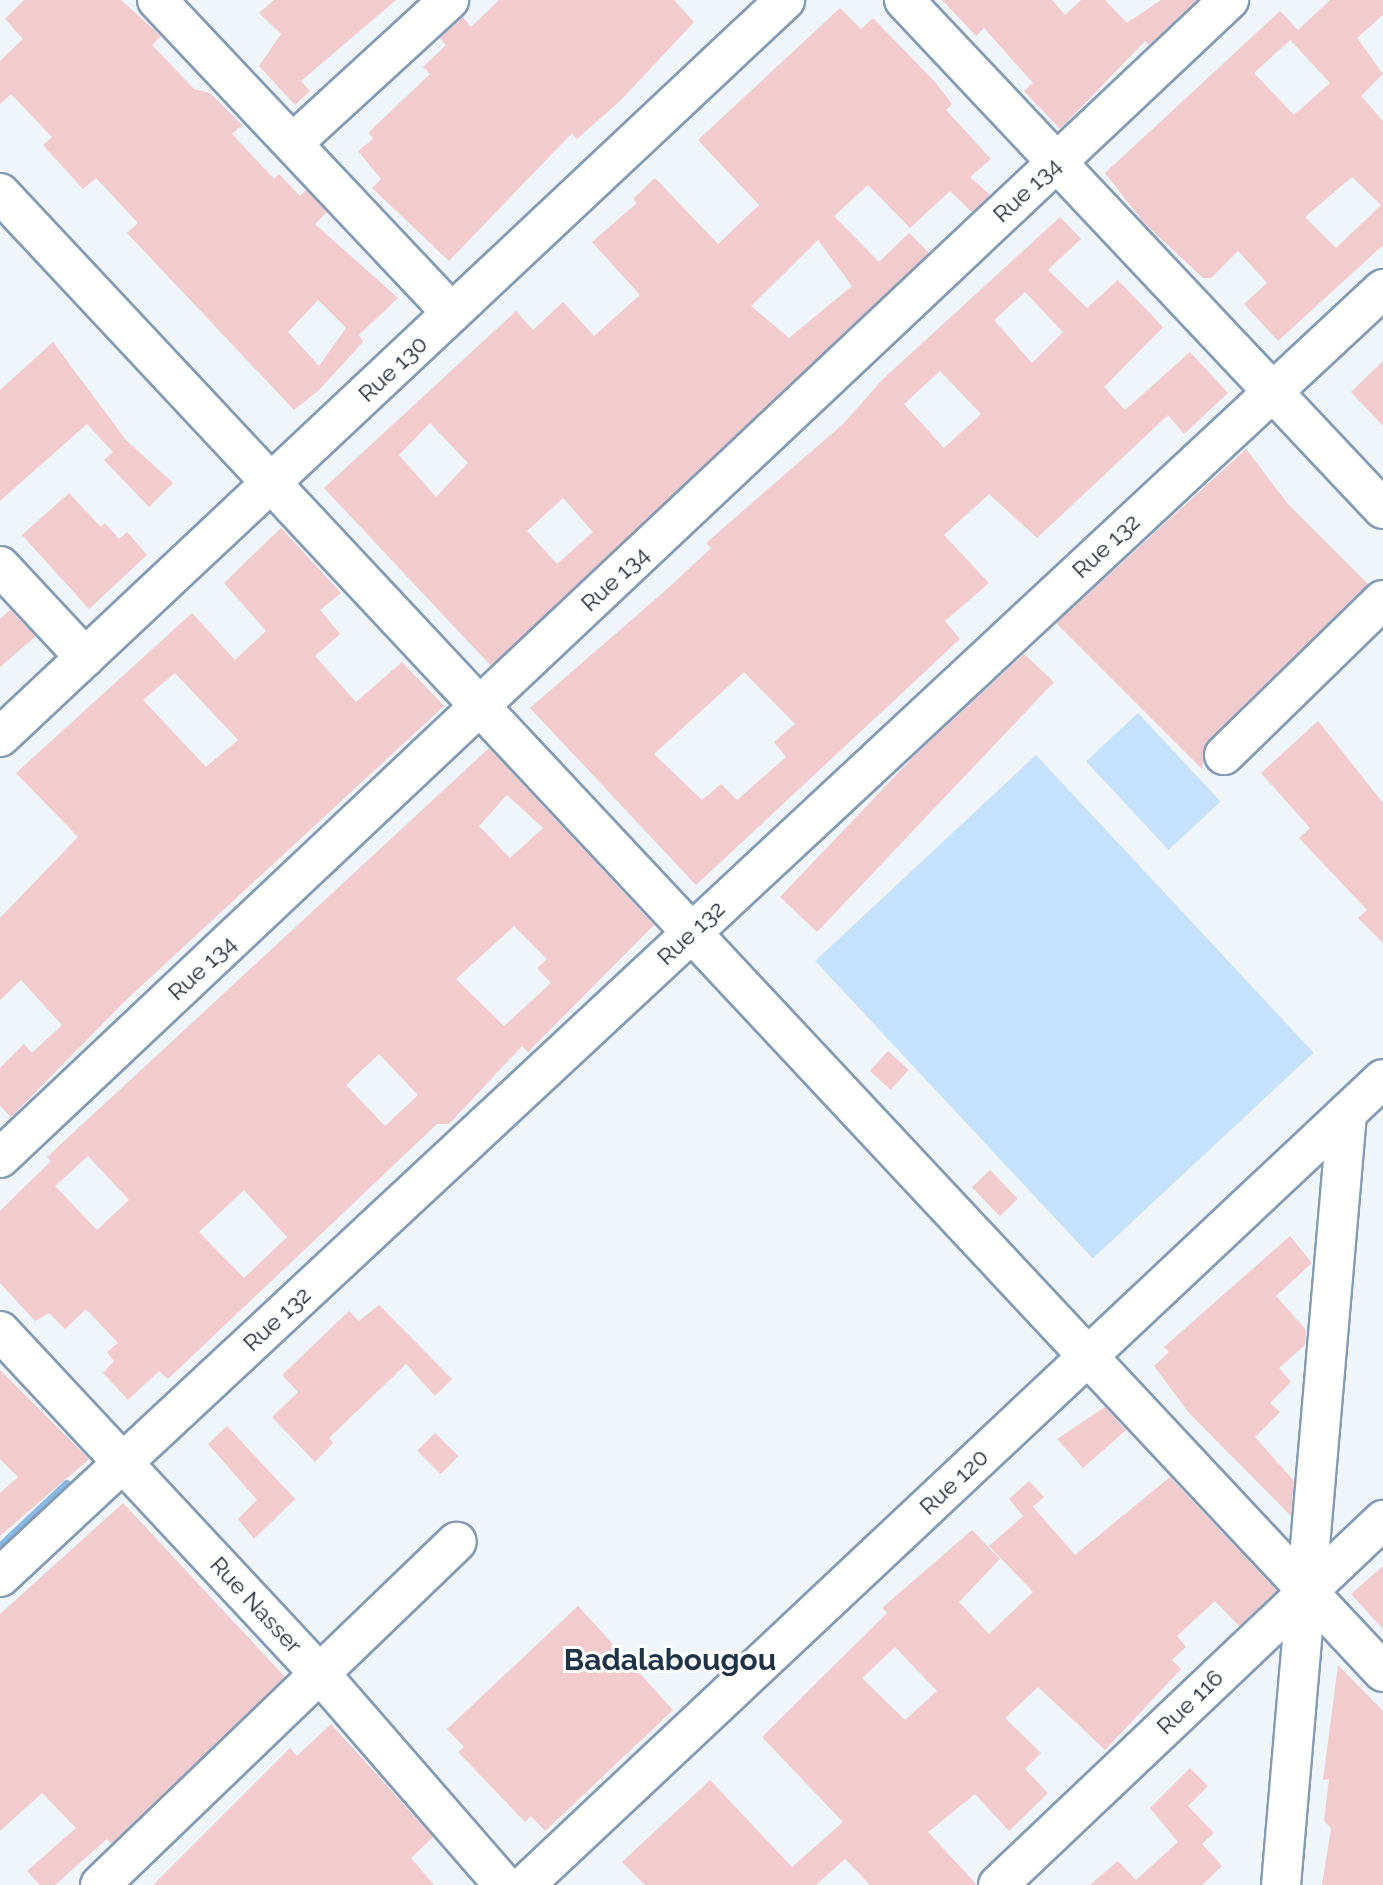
<!DOCTYPE html>
<style>
body{margin:0}
#map{position:relative;width:1383px;height:1885px;overflow:hidden;background:#f0f5fa;font-family:Raleway,sans-serif}
div>[style]{position:absolute}
[style*='--x']{left:calc(var(--x)*1px);top:calc(var(--y)*1px);width:calc(var(--w)*1px);rotate:calc(var(--a)*1deg)}
.green>*{inset:0;background:#c5e1fd;transform-origin:0 0}
.stream>*{height:8px;margin:-4px;padding:0 4px;transform-origin:4px;border-radius:4px;background:#89b7e4}
.building>*{inset:0;background:#f1cbcd;transform-origin:0 0}
.roads{filter:drop-shadow(2px 0 #849bb2) drop-shadow(-2px 0 #849bb2) drop-shadow(0 2px #849bb2) drop-shadow(0 -2px #849bb2)}
.minor>*{height:38px;margin:-19px;padding:0 19px;transform-origin:19px;border-radius:19px;background:#fff}
span{translate:-50% -50%;white-space:nowrap;text-align:center;line-height:1.15;-webkit-text-stroke:6px #fff;paint-order:stroke}
.street-label{font-size:23px;color:#222b35}
.district-label{font-size:30px;color:#1f3346;font-weight:700}
</style>
<div id="map">
<div class="green">
<div style="left:1138px;top:713px;width:121px;height:71px;rotate:47deg"></div>
<div style="left:1036px;top:755px;width:407px;height:302px;rotate:47deg"></div>
</div>
<div class="stream">
<div style="--x:0;--y:1547;--w:92;--a:-43.2"></div>
</div>
<div class="building">
<div style="clip-path:polygon(evenodd,24px 0,121px 0,161px 36px,152px 45px,194px 89px,210px 93px,242px 125px,232px 134px,274px 179px,279px 174px,300px 196px,306px 190px,327px 212px,315px 224px,398px 298px,359px 335px,363px 342px,319px 390px,294px 410px,127px 233px,138px 223px,96px 178px,83px 189px,43px 145px,52px 137px,11px 94px,0 104px,0 61px,23px 39px,5px 19px,24px 0,318px 300px,346px 328px,319px 366px,288px 332px,318px 300px)"></div>
<div style="clip-path:polygon(274px 0,396px 0,301px 81px,310px 91px,295px 105px,259px 66px,281px 34px,259px 13px)"></div>
<div style="clip-path:polygon(499px 0,674px 0,694px 22px,621px 100px,577px 139px,572px 133px,449px 261px,372px 188px,381px 179px,358px 151px,373px 139px,369px 132px,430px 74px,423px 67px,446px 45px,440px 38px,463px 17px,471px 27px)"></div>
<div style="clip-path:polygon(942px 0,1052px 0,1065px 15px,1081px 0,1105px 0,1127px 23px,1161px 0,1197px 0,1149px 45px,1145px 41px,1060px 129px,1024px 91px,1033px 83px,984px 28px,976px 36px)"></div>
<div style="clip-path:polygon(evenodd,1330px 0,1383px 0,1383px 15px,1357px 38px,1383px 74px,1361px 96px,1383px 121px,1383px 245px,1278px 341px,1244px 304px,1267px 283px,1238px 251px,1211px 278px,1203px 278px,1144px 223px,1105px 173px,1280px 11px,1298px 30px,1330px 0,1290px 40px,1330px 83px,1294px 115px,1254px 73px,1290px 40px,1330px 0,1352px 177px,1381px 205px,1336px 248px,1305px 217px,1352px 177px)"></div>
<div style="clip-path:polygon(evenodd,840px 8px,861px 29px,873px 18px,936px 83px,952px 104px,946px 110px,991px 159px,970px 177px,990px 195px,972px 212px,950px 191px,910px 228px,868px 185px,834px 216px,879px 262px,909px 233px,929px 253px,491px 666px,324px 488px,516px 311px,533px 330px,563px 302px,594px 336px,640px 295px,592px 242px,637px 203px,633px 199px,655px 178px,718px 244px,759px 205px,698px 140px,840px 8px,818px 240px,852px 286px,789px 338px,751px 306px,818px 240px,840px 8px,430px 423px,468px 463px,436px 497px,399px 455px,430px 423px,840px 8px,563px 498px,593px 532px,557px 564px,527px 531px,563px 498px)"></div>
<div style="clip-path:polygon(evenodd,1060px 217px,1081px 239px,1048px 270px,1087px 308px,1118px 280px,1163px 327px,1104px 387px,1125px 410px,1190px 352px,1228px 393px,1184px 434px,1168px 415px,1037px 538px,989px 494px,944px 535px,989px 583px,945px 621px,960px 639px,696px 885px,530px 708px,666px 590px,711px 548px,706px 543px,843px 424px,883px 379px,1060px 217px,1025px 292px,1063px 332px,1032px 363px,994px 320px,1025px 292px,1060px 217px,940px 371px,981px 414px,944px 448px,904px 404px,940px 371px,1060px 217px,744px 672px,795px 724px,774px 742px,786px 757px,737px 800px,721px 784px,702px 800px,654px 754px,744px 672px)"></div>
<div style="clip-path:polygon(53px 342px,126px 440px,173px 483px,149px 507px,104px 460px,113px 452px,87px 424px,0 501px,0 390px)"></div>
<div style="clip-path:polygon(1383px 361px,1383px 426px,1351px 392px)"></div>
<div style="clip-path:polygon(1246px 449px,1288px 504px,1368px 584px,1209px 739px,1202px 769px,1056px 623px)"></div>
<div style="clip-path:polygon(69px 493px,101px 527px,105px 523px,119px 539px,127px 532px,147px 555px,89px 609px,22px 535px)"></div>
<div style="clip-path:polygon(evenodd,281px 528px,341px 593px,320px 610px,340px 634px,315px 656px,356px 702px,402px 662px,444px 706px,125px 1001px,11px 1117px,0 1106px,0 1068px,24px 1044px,32px 1053px,62px 1025px,21px 980px,0 1000px,0 918px,78px 837px,16px 773px,192px 613px,235px 660px,266px 631px,224px 583px,281px 528px,175px 673px,238px 740px,206px 767px,143px 700px,175px 673px)"></div>
<div style="clip-path:polygon(10px 610px,36px 636px,0 667px,0 619px)"></div>
<div style="clip-path:polygon(1024px 654px,1054px 682px,817px 932px,780px 897px,916px 754px)"></div>
<div style="clip-path:polygon(1318px 721px,1383px 803px,1383px 943px,1358px 918px,1367px 910px,1299px 838px,1310px 828px,1261px 773px)"></div>
<div style="clip-path:polygon(evenodd,489px 748px,654px 925px,528px 1052px,522px 1046px,449px 1124px,437px 1124px,168px 1379px,159px 1371px,128px 1400px,103px 1373px,114px 1361px,107px 1352px,118px 1343px,86px 1309px,65px 1329px,49px 1313px,35px 1321px,0 1283px,0 1211px,51px 1161px,47px 1157px,489px 748px,507px 795px,543px 828px,510px 858px,479px 826px,507px 795px,489px 748px,514px 926px,547px 959px,537px 968px,551px 983px,504px 1026px,456px 979px,514px 926px,489px 748px,379px 1054px,418px 1095px,385px 1126px,346px 1085px,379px 1054px,489px 748px,88px 1156px,129px 1200px,97px 1230px,55px 1186px,88px 1156px,489px 748px,244px 1190px,287px 1237px,244px 1278px,199px 1232px,244px 1190px)"></div>
<div style="left:888px;top:1051px;width:28px;height:27px;rotate:42deg"></div>
<div style="left:990px;top:1170px;width:40px;height:25px;rotate:46deg"></div>
<div style="clip-path:polygon(1290px 1236px,1312px 1263px,1276px 1296px,1306px 1330px,1305px 1345px,1279px 1368px,1291px 1382px,1270px 1403px,1280px 1412px,1255px 1437px,1294px 1481px,1291px 1516px,1189px 1413px,1154px 1366px,1169px 1352px,1164px 1347px)"></div>
<div style="clip-path:polygon(379px 1305px,452px 1379px,435px 1396px,406px 1364px,329px 1438px,333px 1443px,315px 1462px,272px 1417px,298px 1392px,282px 1375px,349px 1311px,359px 1321px)"></div>
<div style="clip-path:polygon(0 1370px,89px 1459px,0 1536px,0 1493px,18px 1477px,0 1459px)"></div>
<div style="clip-path:polygon(1105px 1407px,1126px 1430px,1083px 1468px,1057px 1439px)"></div>
<div style="clip-path:polygon(227px 1426px,295px 1499px,254px 1539px,238px 1519px,257px 1500px,208px 1444px)"></div>
<div style="left:435px;top:1433px;width:33px;height:25px;rotate:45deg"></div>
<div style="clip-path:polygon(evenodd,1170px 1477px,1277px 1591px,1239px 1626px,1215px 1601px,1177px 1636px,1186px 1647px,1172px 1660px,1181px 1669px,1105px 1750px,1038px 1687px,1005px 1718px,1041px 1753px,1025px 1769px,1048px 1793px,1009px 1831px,975px 1794px,928px 1832px,977px 1885px,870px 1885px,845px 1859px,816px 1885px,645px 1885px,622px 1862px,710px 1780px,792px 1867px,843px 1822px,762px 1737px,887px 1613px,882px 1608px,972px 1530px,1000px 1559px,959px 1602px,989px 1634px,1033px 1592px,989px 1546px,1023px 1516px,1009px 1499px,1029px 1481px,1044px 1497px,1027px 1512px,1033px 1507px,1075px 1555px,1170px 1477px,895px 1647px,937px 1691px,905px 1720px,862px 1678px,895px 1647px)"></div>
<div style="clip-path:polygon(123px 1503px,285px 1677px,111px 1844px,107px 1839px,55px 1885px,40px 1885px,27px 1871px,76px 1828px,42px 1793px,0 1831px,0 1614px)"></div>
<div style="clip-path:polygon(1383px 1566px,1383px 1629px,1351px 1594px)"></div>
<div style="clip-path:polygon(578px 1606px,673px 1710px,545px 1831px,531px 1816px,525px 1822px,458px 1752px,464px 1747px,447px 1729px)"></div>
<div style="clip-path:polygon(1338px 1665px,1383px 1711px,1383px 1885px,1322px 1885px,1331px 1828px,1324px 1821px,1329px 1779px,1323px 1780px)"></div>
<div style="clip-path:polygon(331px 1724px,433px 1837px,411px 1858px,434px 1885px,153px 1885px,290px 1748px,297px 1756px)"></div>
<div style="clip-path:polygon(1190px 1768px,1208px 1786px,1188px 1806px,1214px 1833px,1202px 1844px,1222px 1866px,1202px 1885px,1090px 1885px,1118px 1861px,1136px 1880px,1178px 1842px,1150px 1808px)"></div>
</div>
<div class="roads">
<div class="minor">
<div style="--x:157;--y:0;--w:430;--a:46.7"></div>
<div style="--x:904;--y:0;--w:699;--a:46.74"></div>
<div style="--x:293;--y:143;--w:212;--a:-42.5"></div>
<div style="--x:0;--y:193;--w:2025;--a:46.92"></div>
<div style="--x:0;--y:566;--w:125;--a:47"></div>
<div style="--x:0;--y:737;--w:1077;--a:-43.19"></div>
<div style="--x:1224;--y:755;--w:222;--a:-44.3"></div>
<div style="--x:0;--y:1158;--w:1689;--a:-43.3"></div>
<div style="--x:0;--y:1331;--w:472;--a:47"></div>
<div style="--x:322;--y:1676;--w:277;--a:49"></div>
<div style="--x:0;--y:1577;--w:1890;--a:-42.96"></div>
<div style="--x:100;--y:1885;--w:495;--a:-43.9"></div>
<div style="--x:525;--y:1885;--w:1177;--a:-43.21"></div>
<div style="--x:998;--y:1885;--w:531;--a:-43.47"></div>
<div style="--x:1281;--y:1885;--w:775;--a:-85.11"></div>
</div>
</div>
<div class="street-label">
<span style="left:1027px;top:190px;rotate:-43deg">Rue 134</span>
<span style="left:393px;top:369px;rotate:-43deg">Rue 130</span>
<span style="left:1106px;top:546px;rotate:-43deg">Rue 132</span>
<span style="left:615px;top:579px;rotate:-43deg">Rue 134</span>
<span style="left:691px;top:933px;rotate:-43deg">Rue 132</span>
<span style="left:202px;top:968px;rotate:-43deg">Rue 134</span>
<span style="left:277px;top:1319px;rotate:-43deg">Rue 132</span>
<span style="left:954px;top:1482px;rotate:-43deg">Rue 120</span>
<span style="left:256px;top:1605px;rotate:47deg">Rue Nasser</span>
<span style="left:1190px;top:1702px;rotate:-44deg">Rue 116</span>
</div>
<div class="district-label">
<span style="left:670px;top:1660px">Badalabougou</span>
</div>
</div>
